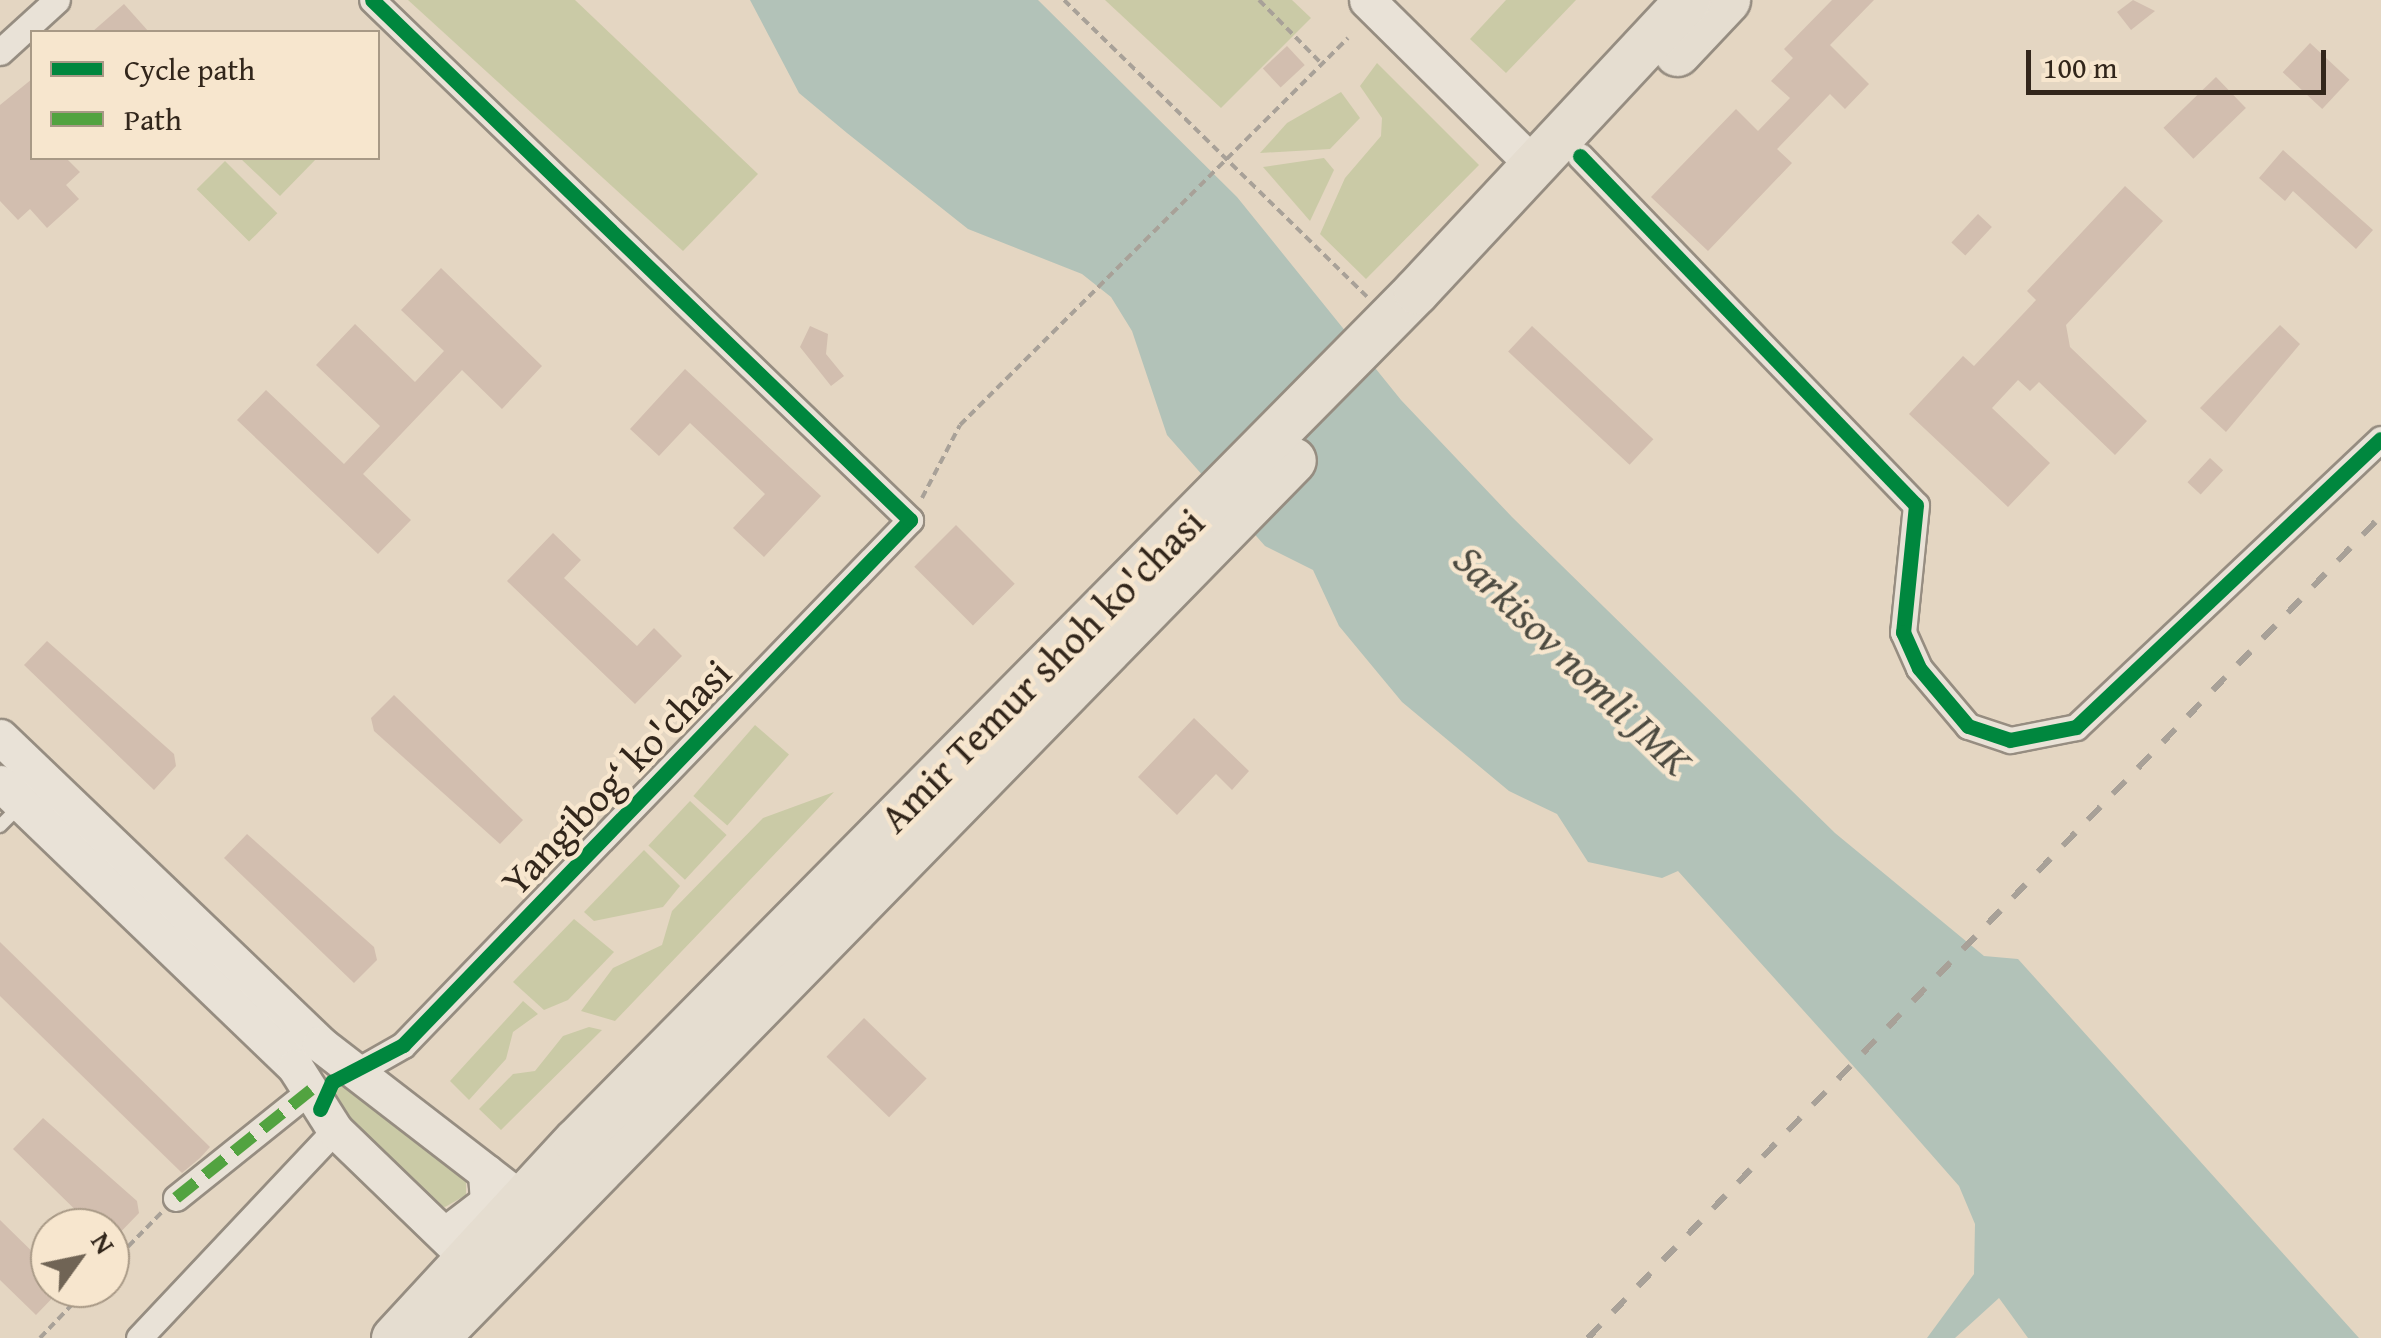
<!DOCTYPE html>
<meta charset="utf-8">
<style>
body{margin:0}
#map{position:relative;width:2381px;height:1338px;overflow:hidden;background:#e4d6c2;font-family:"Gentium Book Plus",serif}
div>[style]{position:absolute}
[style*='--x']{left:calc(var(--x)*1px);top:calc(var(--y)*1px);width:calc(var(--w)*1px);rotate:calc(var(--a)*1deg)}
.green>*{inset:0;background:#cacaa6;transform-origin:0 0}
.water>*{inset:0;background:#b2c2b8}
.building>*{inset:0;background:#d2beaf;transform-origin:0 0}
.path>*{height:4px;margin-top:-2px;transform-origin:0;background:repeating-linear-gradient(90deg,#a8a198 0 8px,transparent 0 13px)}
.roads{filter:drop-shadow(2px 0 #968d81) drop-shadow(-2px 0 #968d81) drop-shadow(0 2px #968d81) drop-shadow(0 -2px #968d81)}
.lane>*{height:12px;margin:-6px;padding:0 6px;transform-origin:6px;border-radius:6px;background:#e9e2d7}
.street>*{height:25px;margin:-12.5px;padding:0 12.5px;transform-origin:12.5px;border-radius:12.5px;background:#e9e2d7}
.secondary>*{height:35px;margin:-17.5px;padding:0 17.5px;transform-origin:17.5px;border-radius:17.5px;background:#e9e2d7}
.highway>*{height:45px;margin:-22.5px;padding:0 22.5px;transform-origin:22.5px;border-radius:22.5px;background:#e5ddd0}
.rail>*{height:6px;margin-top:-3px;transform-origin:0;background:repeating-linear-gradient(90deg,#a8a198 0 18px,transparent 0 36px)}
.quiet>*{height:12px;margin-top:-6px;transform-origin:0;background:repeating-linear-gradient(90deg,#52a340 0 25px,transparent 0 37px)}
.cycleway>*{height:15px;margin:-7.5px;padding:0 7.5px;transform-origin:7.5px;border-radius:7.5px;background:#00873e}
span{translate:-50% -50%;white-space:nowrap;text-align:center;line-height:1.15;-webkit-text-stroke:9px #f7e6ce;paint-order:stroke}
.street-label{font-size:40px;color:#32261b}
.water-label{font-size:42px;color:#4d4b41;font-style:italic}
.legend{position:absolute;left:30px;top:30px;width:350px;height:130px;box-sizing:border-box;background:#f7e6ce;border:2px solid #a89986;margin:0;padding:12px 18px;list-style:none;font-size:30px;color:#32261b}
.legend li{display:flex;align-items:center;gap:20px;height:50px}
.legend b{width:50px;border:2px solid #a89986}
.north{position:absolute;left:30px;top:1208px;width:100px;height:100px;box-sizing:border-box;background:#f7e6ce;border:2px solid #a89986;border-radius:50%;rotate:57deg;font-size:28px;font-weight:700;line-height:40px;text-align:center;color:#32261b}
.north::after{content:'';display:block;margin:auto;width:35px;height:45px;background:#706455;clip-path:polygon(50% 0,100% 100%,50% 72%,0 100%)}
.scale{position:absolute;left:2026px;top:50px;width:300px;height:45px;box-sizing:border-box;border:5px solid #32261b;border-top:0;padding-left:12px;font-size:30px;line-height:35px;white-space:nowrap;color:#32261b;-webkit-text-stroke:8px #f7e6ce;paint-order:stroke}
</style>
<div id="map">
<div class="green">
<div style="clip-path:polygon(408px 0,575px 0,758px 174px,683px 251px)"></div>
<div style="clip-path:polygon(1105px 0,1292px 0,1311px 18px,1221px 108px)"></div>
<div style="clip-path:polygon(1506px 0,1576px 0,1506px 73px,1470px 39px)"></div>
<div style="clip-path:polygon(1377px 63px,1479px 165px,1366px 279px,1320px 234px,1345px 178px,1381px 136px,1382px 118px,1360px 86px)"></div>
<div style="clip-path:polygon(1341px 92px,1360px 118px,1330px 149px,1260px 153px,1287px 123px)"></div>
<div style="clip-path:polygon(240px 158px,317px 158px,280px 196px)"></div>
<div style="clip-path:polygon(1324px 158px,1334px 170px,1310px 221px,1263px 167px)"></div>
<div style="left:225px;top:161px;width:74px;height:40px;rotate:45deg"></div>
<div style="left:755px;top:725px;width:45px;height:94px;rotate:41deg"></div>
<div style="clip-path:polygon(834px 792px,615px 1021px,581px 1011px,613px 968px,662px 945px,672px 911px,763px 818px)"></div>
<div style="left:690px;top:801px;width:50px;height:61px;rotate:43deg"></div>
<div style="clip-path:polygon(644px 850px,680px 886px,663px 907px,594px 921px,584px 912px)"></div>
<div style="clip-path:polygon(574px 919px,614px 952px,568px 1000px,544px 1010px,513px 982px)"></div>
<div style="clip-path:polygon(523px 1001px,538px 1014px,513px 1032px,506px 1059px,469px 1100px,450px 1081px)"></div>
<div style="clip-path:polygon(589px 1027px,602px 1030px,501px 1130px,479px 1109px,513px 1074px,535px 1071px,563px 1036px)"></div>
<div style="clip-path:polygon(337px 1073px,466px 1171px,466px 1195px,445px 1207px,431px 1203px,331px 1106px,327px 1086px)"></div>
</div>
<div class="water">
<div style="clip-path:polygon(750px 0,1038px 0,1237px 197px,1401px 400px,1512px 517px,1835px 833px,1984px 956px,2018px 959px,2359px 1338px,2028px 1338px,1999px 1298px,1955px 1338px,1927px 1338px,1974px 1274px,1975px 1224px,1959px 1186px,1865px 1079px,1678px 871px,1662px 878px,1588px 862px,1557px 814px,1509px 791px,1402px 702px,1339px 626px,1313px 570px,1265px 546px,1167px 435px,1132px 331px,1111px 297px,1082px 274px,968px 229px,847px 133px,799px 93px)"></div>
</div>
<div class="building">
<div style="clip-path:polygon(1832px 0,1874px 0,1830px 45px,1869px 84px,1845px 109px,1830px 94px,1777px 149px,1792px 163px,1708px 251px,1651px 197px,1736px 109px,1758px 131px,1790px 98px,1771px 81px,1793px 58px,1784px 49px)"></div>
<div style="clip-path:polygon(2133px 0,2155px 11px,2131px 30px,2117px 12px)"></div>
<div style="clip-path:polygon(124px 4px,149px 32px,92px 32px)"></div>
<div style="left:2310px;top:43px;width:54px;height:40px;rotate:43deg"></div>
<div style="left:1287px;top:46px;width:26px;height:33px;rotate:47deg"></div>
<div style="left:2216px;top:77px;width:43px;height:73px;rotate:46deg"></div>
<div style="clip-path:polygon(32px 79px,32px 158px,66px 158px,80px 172px,66px 185px,79px 199px,47px 228px,30px 209px,18px 220px,0 201px,0 105px)"></div>
<div style="clip-path:polygon(2283px 150px,2373px 230px,2356px 249px,2293px 191px,2285px 201px,2259px 178px)"></div>
<div style="clip-path:polygon(2125px 186px,2163px 221px,2066px 325px,2070px 347px,2147px 421px,2115px 455px,2039px 382px,2030px 391px,2018px 380px,1992px 408px,2050px 463px,2008px 507px,1909px 414px,1963px 356px,1974px 366px,2036px 300px,2027px 291px)"></div>
<div style="left:1978px;top:214px;width:19px;height:39px;rotate:43deg"></div>
<div style="clip-path:polygon(441px 268px,542px 366px,502px 409px,462px 370px,363px 474px,411px 520px,378px 554px,237px 420px,266px 390px,344px 464px,380px 426px,316px 365px,355px 324px,415px 382px,444px 351px,401px 310px)"></div>
<div style="clip-path:polygon(2280px 325px,2300px 344px,2226px 432px,2200px 408px)"></div>
<div style="clip-path:polygon(810px 326px,828px 334px,826px 354px,844px 376px,831px 386px,800px 347px)"></div>
<div style="left:1532px;top:326px;width:166px;height:35px;rotate:43deg"></div>
<div style="clip-path:polygon(685px 369px,821px 496px,764px 557px,733px 528px,765px 494px,690px 423px,659px 456px,630px 429px)"></div>
<div style="left:2210px;top:458px;width:18px;height:33px;rotate:43deg"></div>
<div style="left:956px;top:525px;width:83px;height:59px;rotate:45deg"></div>
<div style="clip-path:polygon(553px 533px,581px 560px,564px 578px,637px 646px,654px 628px,682px 656px,635px 704px,507px 581px)"></div>
<div style="clip-path:polygon(47px 641px,174px 754px,176px 766px,154px 790px,24px 665px)"></div>
<div style="clip-path:polygon(394px 695px,523px 820px,500px 844px,374px 731px,371px 718px)"></div>
<div style="clip-path:polygon(1194px 718px,1249px 771px,1232px 790px,1216px 774px,1177px 815px,1138px 777px)"></div>
<div style="clip-path:polygon(247px 834px,374px 947px,377px 960px,354px 983px,224px 858px)"></div>
<div style="clip-path:polygon(0 942px,210px 1147px,200px 1158px,182px 1173px,0 996px)"></div>
<div style="left:864px;top:1018px;width:87px;height:54px;rotate:44deg"></div>
<div style="clip-path:polygon(43px 1118px,137px 1201px,139px 1213px,110px 1243px,110px 1228px,94px 1228px,13px 1149px)"></div>
<div style="clip-path:polygon(0 1220px,50px 1269px,50px 1288px,62px 1288px,36px 1315px,0 1280px)"></div>
</div>
<div class="path">
<div style="--x:1064;--y:0;--w:424;--a:44.4"></div>
<div style="--x:1259;--y:0;--w:90;--a:45.5"></div>
<div style="--x:922;--y:498;--w:82;--a:-62.5"></div>
<div style="--x:960;--y:425;--w:548;--a:-44.93"></div>
<div style="--x:110;--y:1265;--w:74;--a:-45.5"></div>
<div style="--x:40;--y:1338;--w:69;--a:-46.2"></div>
</div>
<div class="roads">
<div class="lane">
<div style="--x:0;--y:826;--w:28;--a:-45"></div>
</div>
<div class="street">
<div style="--x:0;--y:52;--w:77;--a:-42.4"></div>
<div style="--x:1580;--y:156;--w:484;--a:46.1"></div>
<div style="--x:1916;--y:505;--w:128;--a:95.8"></div>
<div style="--x:1903;--y:632;--w:39;--a:66"></div>
<div style="--x:1919;--y:668;--w:76;--a:49.8"></div>
<div style="--x:1968;--y:726;--w:44;--a:18.4"></div>
<div style="--x:2010;--y:740;--w:67;--a:-11.1"></div>
<div style="--x:2076;--y:727;--w:419;--a:-43.4"></div>
<div style="--x:361;--y:1069;--w:48;--a:-29.7"></div>
<div style="--x:403;--y:1045;--w:730;--a:-46"></div>
<div style="--x:910;--y:520;--w:748;--a:-135.97"></div>
<div style="--x:176;--y:1198;--w:173;--a:-38.7"></div>
<div style="--x:139;--y:1338;--w:286;--a:-46.7"></div>
</div>
<div class="secondary">
<div style="--x:1367;--y:0;--w:233;--a:44.7"></div>
<div style="--x:0;--y:737;--w:443;--a:43.8"></div>
<div style="--x:320;--y:1044;--w:278;--a:37.7"></div>
<div style="--x:0;--y:783;--w:409;--a:43.9"></div>
<div style="--x:295;--y:1067;--w:75;--a:57.6"></div>
<div style="--x:335;--y:1130;--w:210;--a:44"></div>
<div style="--x:445;--y:1235;--w:54;--a:-37.5"></div>
<div style="--x:488;--y:1202;--w:30;--a:-94"></div>
</div>
<div class="highway">
<div style="--x:1677;--y:53;--w:73;--a:-46.7"></div>
<div style="--x:443;--y:1330;--w:1216;--a:-45.67"></div>
<div style="--x:394;--y:1338;--w:268;--a:-47.3"></div>
<div style="--x:576;--y:1141;--w:1195;--a:-45.34"></div>
<div style="--x:1416;--y:291;--w:398;--a:-47"></div>
</div>
</div>
<div class="rail">
<div style="--x:1588;--y:1338;--w:1142;--a:-46.03"></div>
</div>
<div class="quiet">
<div style="--x:176;--y:1198;--w:173;--a:-38.7"></div>
</div>
<div class="cycleway">
<div style="--x:1580;--y:156;--w:484;--a:46.1"></div>
<div style="--x:1916;--y:505;--w:128;--a:95.8"></div>
<div style="--x:1903;--y:632;--w:39;--a:66"></div>
<div style="--x:1919;--y:668;--w:76;--a:49.8"></div>
<div style="--x:1968;--y:726;--w:44;--a:18.4"></div>
<div style="--x:2010;--y:740;--w:67;--a:-11.1"></div>
<div style="--x:2076;--y:727;--w:419;--a:-43.4"></div>
<div style="--x:320;--y:1109;--w:30;--a:-66"></div>
<div style="--x:332;--y:1082;--w:80;--a:-27.5"></div>
<div style="--x:403;--y:1045;--w:730;--a:-46"></div>
<div style="--x:910;--y:520;--w:748;--a:-135.97"></div>
</div>
<div class="street-label">
<span style="left:1042px;top:670px;rotate:-45deg">Amir Temur shoh ko'chasi</span>
<span style="left:616px;top:777px;rotate:-46deg">Yangibog‘ ko'chasi</span>
</div>
<div class="water-label">
<span style="left:1573px;top:660px;rotate:44deg">Sarkisov nomli JMK</span>
</div>
<ul class="legend">
<li><b style="height:12px;background:#00873e"></b>Cycle path</li>
<li><b style="height:12px;background:#52a340"></b>Path</li>
</ul>
<div class="north">N</div>
<div class="scale">100 m</div>
</div>
